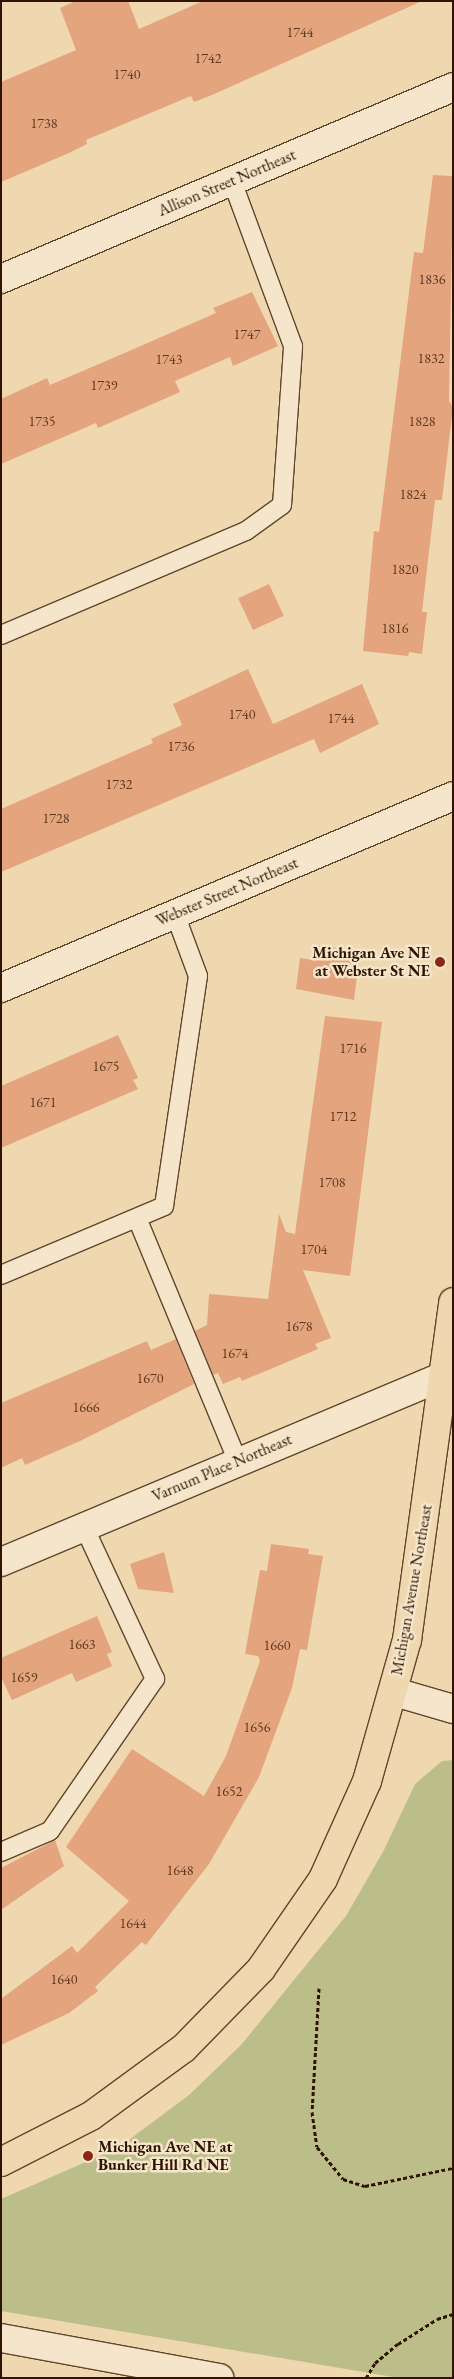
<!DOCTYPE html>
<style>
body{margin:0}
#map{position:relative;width:454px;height:2379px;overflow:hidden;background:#efd8af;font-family:"EB Garamond",serif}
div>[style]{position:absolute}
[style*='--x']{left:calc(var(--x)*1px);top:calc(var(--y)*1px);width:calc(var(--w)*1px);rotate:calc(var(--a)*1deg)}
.green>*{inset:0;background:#bcbe89}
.building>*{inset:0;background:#e3a47e;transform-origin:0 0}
.path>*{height:3px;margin-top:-1.5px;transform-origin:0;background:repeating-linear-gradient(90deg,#301401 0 4px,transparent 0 6.5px)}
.roads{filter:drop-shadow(1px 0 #60452c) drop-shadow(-1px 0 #60452c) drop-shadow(0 1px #60452c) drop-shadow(0 -1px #60452c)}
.service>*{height:18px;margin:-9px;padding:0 9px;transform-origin:9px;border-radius:9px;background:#f5e6cb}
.minor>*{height:28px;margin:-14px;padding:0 14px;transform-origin:14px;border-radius:14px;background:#f5e6cb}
.tertiary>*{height:28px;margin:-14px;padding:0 14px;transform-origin:14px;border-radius:14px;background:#f5e6cb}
.primary>*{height:28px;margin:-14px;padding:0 14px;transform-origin:14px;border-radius:14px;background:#efd8af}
.dots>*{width:14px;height:14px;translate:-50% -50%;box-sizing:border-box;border:2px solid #f5e6cb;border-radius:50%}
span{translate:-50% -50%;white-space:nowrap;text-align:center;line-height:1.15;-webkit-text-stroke:5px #f5e6cb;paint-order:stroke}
.number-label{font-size:14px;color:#5d3820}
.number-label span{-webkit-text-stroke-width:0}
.street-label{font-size:16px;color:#301401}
.poi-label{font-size:16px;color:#301401;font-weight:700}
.right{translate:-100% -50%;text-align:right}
.left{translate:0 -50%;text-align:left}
.frame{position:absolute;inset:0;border:2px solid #301401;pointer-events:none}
</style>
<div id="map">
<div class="green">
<div style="clip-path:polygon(453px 1760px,453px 2378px,399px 2378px,1px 2311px,1px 2199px,118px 2148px,189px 2095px,241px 2045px,346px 1916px,384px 1850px,415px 1784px,442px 1761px)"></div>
</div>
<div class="building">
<div style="clip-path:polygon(76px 1px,128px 1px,139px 29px,203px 1px,422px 1px,212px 95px,194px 102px,191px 96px,86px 140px,87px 144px,69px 153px,1px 182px,1px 82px,76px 50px,60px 8px)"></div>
<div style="clip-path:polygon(433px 175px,453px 176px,449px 401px,453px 407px,442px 500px,435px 500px,422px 612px,427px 612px,422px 654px,409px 652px,408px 656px,363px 651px,374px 531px,379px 532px,414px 252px,423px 253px)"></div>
<div style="clip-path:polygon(252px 292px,278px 346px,233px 366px,230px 357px,175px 381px,180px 392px,98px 428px,96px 423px,1px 464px,1px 399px,47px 378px,50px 385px,120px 355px,216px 313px,213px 308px)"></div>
<div style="left:269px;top:584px;width:35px;height:34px;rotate:65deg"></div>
<div style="clip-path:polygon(248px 669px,273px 724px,362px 684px,379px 724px,320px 753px,314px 739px,1px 872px,1px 809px,153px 743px,151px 739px,182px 725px,173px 704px)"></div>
<div style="clip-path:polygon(315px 945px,360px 951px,354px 1000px,296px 989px,300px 958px,313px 960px)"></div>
<div style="clip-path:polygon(325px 1016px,382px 1022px,350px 1276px,303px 1270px,331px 1338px,315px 1344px,318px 1349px,242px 1381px,240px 1377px,223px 1384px,218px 1373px,213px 1375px,195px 1331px,207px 1325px,209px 1294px,268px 1299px,279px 1214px,286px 1232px,295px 1234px)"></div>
<div style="clip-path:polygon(118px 1035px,138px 1078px,133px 1080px,138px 1089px,1px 1148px,1px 1086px)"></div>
<div style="clip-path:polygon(176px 1339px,194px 1384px,80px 1441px,25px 1465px,22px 1458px,1px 1468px,1px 1403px,147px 1341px,151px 1350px)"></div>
<div style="clip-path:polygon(271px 1544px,309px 1549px,308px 1554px,323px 1556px,307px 1650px,300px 1649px,292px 1688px,259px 1777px,209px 1864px,146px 1945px,142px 1942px,95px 1987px,98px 1991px,69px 2013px,1px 2045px,1px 1999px,72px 1946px,77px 1953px,129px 1901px,66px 1847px,132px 1749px,204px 1796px,226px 1756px,260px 1661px,258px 1656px,245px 1654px,260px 1570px,267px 1571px)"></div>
<div style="clip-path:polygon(164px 1552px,174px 1593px,138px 1589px,130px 1564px)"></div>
<div style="clip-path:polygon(97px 1616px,112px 1652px,107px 1654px,112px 1666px,76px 1682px,72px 1673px,12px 1700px,1px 1677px,1px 1658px)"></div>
<div style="clip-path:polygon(55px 1840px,64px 1866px,1px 1910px,1px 1868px)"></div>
</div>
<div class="path">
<div style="--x:319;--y:1988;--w:124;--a:93.2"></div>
<div style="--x:312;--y:2112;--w:35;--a:82"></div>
<div style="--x:317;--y:2147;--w:41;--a:50.9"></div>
<div style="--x:343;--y:2179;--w:23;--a:18"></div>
<div style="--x:365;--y:2186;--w:90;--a:-11.6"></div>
<div style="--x:366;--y:2378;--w:17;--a:-59"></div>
<div style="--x:375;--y:2363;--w:30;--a:-40"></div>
<div style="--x:398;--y:2344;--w:46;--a:-32.7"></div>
<div style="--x:437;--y:2319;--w:17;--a:-17"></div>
</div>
<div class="roads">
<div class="service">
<div style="--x:1;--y:635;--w:266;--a:-23"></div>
<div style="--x:246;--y:531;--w:44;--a:-35.8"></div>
<div style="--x:282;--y:505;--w:159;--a:-86"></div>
<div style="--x:293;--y:346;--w:176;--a:-110.3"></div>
<div style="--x:137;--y:1218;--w:264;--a:67.5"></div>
<div style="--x:1;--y:1275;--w:177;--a:-22.9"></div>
<div style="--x:164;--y:1206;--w:232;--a:-81.6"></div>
<div style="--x:198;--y:976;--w:66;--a:-110.4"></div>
<div style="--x:1;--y:1852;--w:53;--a:-23.2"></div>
<div style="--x:50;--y:1831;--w:185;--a:-55.4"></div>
<div style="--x:155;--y:1679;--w:168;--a:-115"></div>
</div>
<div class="minor">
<div style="--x:1;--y:279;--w:491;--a:-23"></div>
<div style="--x:1;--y:988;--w:491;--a:-23"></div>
<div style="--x:1;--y:1562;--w:480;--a:-22.8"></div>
<div style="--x:1;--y:2338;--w:222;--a:10.4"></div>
</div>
<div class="tertiary">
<div style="--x:395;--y:1692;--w:60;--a:16.3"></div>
</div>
<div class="primary">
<div style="--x:1;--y:2162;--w:101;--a:-27.1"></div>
<div style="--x:91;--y:2116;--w:115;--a:-36.2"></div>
<div style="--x:184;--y:2048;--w:110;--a:-45.7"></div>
<div style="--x:261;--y:1969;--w:109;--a:-55.4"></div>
<div style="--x:323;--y:1879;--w:107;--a:-65.8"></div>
<div style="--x:367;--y:1781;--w:147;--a:-74.2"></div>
<div style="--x:407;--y:1640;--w:341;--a:-82.2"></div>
</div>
</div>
<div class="dots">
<div style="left:440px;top:962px;background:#8f2418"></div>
<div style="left:88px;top:2156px;background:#8f2418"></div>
</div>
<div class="number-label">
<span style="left:300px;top:32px">1744</span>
<span style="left:208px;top:58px">1742</span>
<span style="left:127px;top:74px">1740</span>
<span style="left:44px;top:123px">1738</span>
<span style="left:432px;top:279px">1836</span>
<span style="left:247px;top:334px">1747</span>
<span style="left:431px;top:358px">1832</span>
<span style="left:169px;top:359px">1743</span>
<span style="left:104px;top:385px">1739</span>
<span style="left:42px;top:421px">1735</span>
<span style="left:422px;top:421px">1828</span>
<span style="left:413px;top:494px">1824</span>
<span style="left:405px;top:569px">1820</span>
<span style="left:395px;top:628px">1816</span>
<span style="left:242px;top:714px">1740</span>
<span style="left:341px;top:718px">1744</span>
<span style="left:181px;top:746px">1736</span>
<span style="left:119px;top:784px">1732</span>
<span style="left:56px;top:818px">1728</span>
<span style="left:353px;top:1048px">1716</span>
<span style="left:106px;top:1066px">1675</span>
<span style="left:43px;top:1102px">1671</span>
<span style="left:343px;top:1116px">1712</span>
<span style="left:332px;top:1182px">1708</span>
<span style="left:314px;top:1249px">1704</span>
<span style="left:299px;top:1326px">1678</span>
<span style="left:235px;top:1353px">1674</span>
<span style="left:150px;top:1378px">1670</span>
<span style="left:86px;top:1407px">1666</span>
<span style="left:82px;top:1644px">1663</span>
<span style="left:277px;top:1645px">1660</span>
<span style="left:24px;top:1677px">1659</span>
<span style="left:257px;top:1727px">1656</span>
<span style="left:229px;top:1791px">1652</span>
<span style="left:180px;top:1870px">1648</span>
<span style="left:133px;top:1923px">1644</span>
<span style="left:64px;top:1979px">1640</span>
</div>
<div class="street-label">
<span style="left:227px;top:183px;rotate:-23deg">Allison Street Northeast</span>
<span style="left:227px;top:892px;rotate:-23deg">Webster Street Northeast</span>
<span style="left:222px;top:1468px;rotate:-23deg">Varnum Place Northeast</span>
<span style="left:412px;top:1590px;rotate:-80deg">Michigan Avenue Northeast</span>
</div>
<div class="poi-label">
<span class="right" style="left:430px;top:962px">Michigan Ave NE<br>at Webster St NE</span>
<span class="left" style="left:98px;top:2156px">Michigan Ave NE at<br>Bunker Hill Rd NE</span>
</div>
<div class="frame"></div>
</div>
